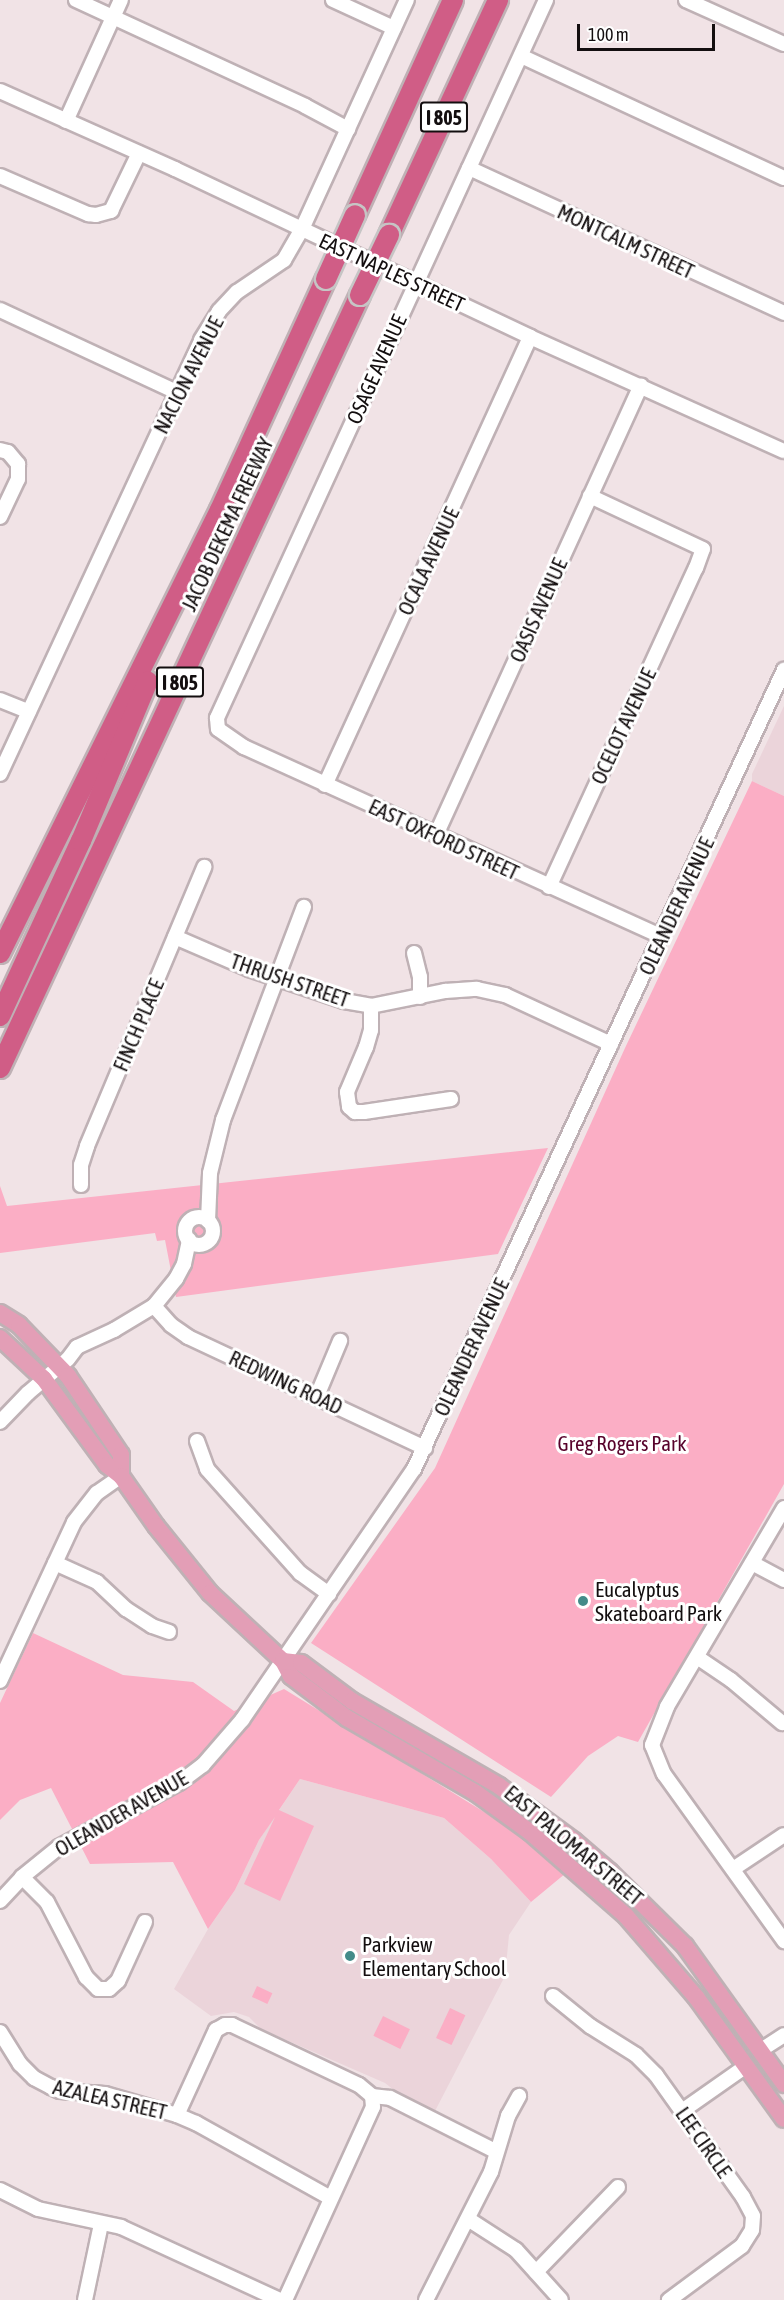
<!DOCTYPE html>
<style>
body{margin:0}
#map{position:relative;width:784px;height:2300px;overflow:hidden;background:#f1e3e6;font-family:"Asap Condensed",sans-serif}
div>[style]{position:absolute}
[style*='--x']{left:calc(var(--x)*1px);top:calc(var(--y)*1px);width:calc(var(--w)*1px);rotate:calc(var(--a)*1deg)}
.built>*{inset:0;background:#ebd4da}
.green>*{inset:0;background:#fbaec5;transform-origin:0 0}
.roads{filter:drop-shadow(2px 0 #bfb1b5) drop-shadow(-2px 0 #bfb1b5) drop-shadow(0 2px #bfb1b5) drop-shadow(0 -2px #bfb1b5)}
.minor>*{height:14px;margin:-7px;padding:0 7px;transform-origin:7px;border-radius:7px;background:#fff}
.minor>.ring{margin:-7px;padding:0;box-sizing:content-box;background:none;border:14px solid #fff;border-radius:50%}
.major>*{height:16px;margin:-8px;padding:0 8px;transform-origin:8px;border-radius:8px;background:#e39eb6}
.highway>*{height:20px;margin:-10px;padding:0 10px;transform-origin:10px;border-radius:10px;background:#d05d86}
.bridges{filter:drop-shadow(2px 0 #c6c5c5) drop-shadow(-2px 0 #c6c5c5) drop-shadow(0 2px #c6c5c5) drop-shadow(0 -2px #c6c5c5)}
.highway-bridge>*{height:20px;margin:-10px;padding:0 10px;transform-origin:10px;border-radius:10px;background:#d05d86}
.dots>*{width:16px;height:16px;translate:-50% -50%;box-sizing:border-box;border:3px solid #fff;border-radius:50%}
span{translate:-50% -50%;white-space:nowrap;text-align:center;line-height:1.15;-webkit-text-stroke:6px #fff;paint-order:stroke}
.shield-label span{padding:2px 4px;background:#fff;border:2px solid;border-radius:4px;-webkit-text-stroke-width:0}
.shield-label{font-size:20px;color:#130e0f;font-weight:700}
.street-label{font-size:21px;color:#130e0f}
.park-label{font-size:21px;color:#57022b}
.poi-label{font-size:21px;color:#130e0f}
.left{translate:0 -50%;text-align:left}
.scale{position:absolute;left:577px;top:24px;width:138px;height:27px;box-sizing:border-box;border:3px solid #130e0f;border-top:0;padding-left:8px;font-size:18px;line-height:21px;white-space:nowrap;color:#130e0f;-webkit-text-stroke:4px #fff;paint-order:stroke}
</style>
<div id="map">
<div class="built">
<div style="clip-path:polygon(784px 706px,784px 796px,752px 781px,752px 774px)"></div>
<div style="clip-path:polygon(300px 1779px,444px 1818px,491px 1859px,531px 1902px,509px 1935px,505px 1976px,435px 2111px,404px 2098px,385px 2083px,261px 2029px,249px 2017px,234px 2012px,211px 2016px,174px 1989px,208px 1929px,235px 1890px,259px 1840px)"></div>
</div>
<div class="green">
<div style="clip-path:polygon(752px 781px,784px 796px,784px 1484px,638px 1742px,618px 1736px,588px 1756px,551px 1797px,311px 1643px,435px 1468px,625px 1048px)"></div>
<div style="clip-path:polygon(548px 1148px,498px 1254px,176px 1297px,165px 1240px,157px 1241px,155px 1233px,0 1253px,0 1186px,7px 1206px)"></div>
<div style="clip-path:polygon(33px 1633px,123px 1675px,193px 1682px,234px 1711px,284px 1689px,507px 1826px,566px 1873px,531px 1902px,491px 1859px,444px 1818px,300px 1779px,279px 1810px,314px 1826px,280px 1901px,244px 1884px,275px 1817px,259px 1840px,235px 1890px,208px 1929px,173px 1862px,90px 1864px,51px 1788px,20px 1800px,0 1820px,0 1703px)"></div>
<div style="left:257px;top:1986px;width:17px;height:12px;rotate:25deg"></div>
<div style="left:450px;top:2008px;width:17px;height:33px;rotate:25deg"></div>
<div style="left:383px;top:2016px;width:30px;height:22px;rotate:26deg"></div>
</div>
<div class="roads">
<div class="minor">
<div style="--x:76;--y:0;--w:252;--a:24.8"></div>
<div style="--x:305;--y:106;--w:49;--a:28.1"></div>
<div style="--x:333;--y:0;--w:67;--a:24.7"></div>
<div style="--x:546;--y:0;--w:790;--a:114.62"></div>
<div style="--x:217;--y:718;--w:11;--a:85"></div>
<div style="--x:218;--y:729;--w:32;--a:35"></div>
<div style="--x:244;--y:747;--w:459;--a:24.4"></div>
<div style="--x:686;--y:0;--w:107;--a:24.2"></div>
<div style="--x:521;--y:56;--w:290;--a:24.9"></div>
<div style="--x:0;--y:91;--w:192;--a:24"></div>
<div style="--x:175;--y:169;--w:393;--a:25.3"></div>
<div style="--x:530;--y:337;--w:278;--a:24.2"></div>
<div style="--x:66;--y:121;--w:133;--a:-65.6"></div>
<div style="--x:469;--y:168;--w:347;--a:24.7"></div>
<div style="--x:0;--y:176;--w:96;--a:23.4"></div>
<div style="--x:88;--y:214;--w:8;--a:7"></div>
<div style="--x:96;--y:215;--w:16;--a:-15"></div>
<div style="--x:111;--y:211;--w:64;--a:-64.2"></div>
<div style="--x:0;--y:310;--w:195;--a:24.9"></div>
<div style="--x:0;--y:450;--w:8;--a:14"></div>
<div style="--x:8;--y:452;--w:16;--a:50"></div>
<div style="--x:18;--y:464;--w:15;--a:90"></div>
<div style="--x:18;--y:479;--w:42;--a:115.3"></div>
<div style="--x:0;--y:700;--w:31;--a:22"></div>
<div style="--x:0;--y:774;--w:478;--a:-65.1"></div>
<div style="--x:201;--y:340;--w:34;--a:-58"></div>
<div style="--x:219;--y:311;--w:26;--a:-47"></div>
<div style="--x:237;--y:292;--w:57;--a:-34.2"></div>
<div style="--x:284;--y:260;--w:36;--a:-60"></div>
<div style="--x:302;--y:229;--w:252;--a:-65.4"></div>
<div style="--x:325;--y:785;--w:493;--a:-65.4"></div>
<div style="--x:436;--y:835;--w:494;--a:-65.5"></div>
<div style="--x:549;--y:887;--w:351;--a:-65.3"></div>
<div style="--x:696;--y:568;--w:20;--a:-70"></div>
<div style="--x:703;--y:549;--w:125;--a:-154.9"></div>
<div style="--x:175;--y:937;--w:81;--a:23.4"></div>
<div style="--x:249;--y:969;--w:100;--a:18.6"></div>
<div style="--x:344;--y:1001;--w:27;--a:10"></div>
<div style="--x:371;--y:1006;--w:76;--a:-11.5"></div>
<div style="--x:445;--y:991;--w:32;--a:-4"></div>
<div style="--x:477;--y:989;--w:29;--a:12"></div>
<div style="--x:505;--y:995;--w:117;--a:24.8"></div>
<div style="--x:414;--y:953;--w:25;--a:76"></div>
<div style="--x:420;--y:977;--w:20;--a:90"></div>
<div style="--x:371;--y:1006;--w:24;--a:90"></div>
<div style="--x:371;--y:1030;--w:18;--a:106"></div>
<div style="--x:366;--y:1047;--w:49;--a:112.9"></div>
<div style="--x:347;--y:1092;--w:15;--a:82"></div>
<div style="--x:349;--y:1107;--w:8;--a:40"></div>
<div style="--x:355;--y:1112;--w:9;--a:0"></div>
<div style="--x:364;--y:1112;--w:88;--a:-8.5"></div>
<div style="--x:81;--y:1185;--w:20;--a:-90"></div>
<div style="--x:81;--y:1165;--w:20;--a:-72"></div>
<div style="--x:87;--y:1146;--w:303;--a:-67.2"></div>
<div class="ring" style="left:185px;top:1217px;width:14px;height:14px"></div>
<div style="--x:208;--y:1221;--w:48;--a:-87.6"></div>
<div style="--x:210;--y:1173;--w:55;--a:-76.2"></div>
<div style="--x:223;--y:1120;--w:228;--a:-69.2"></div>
<div style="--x:154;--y:1306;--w:25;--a:48"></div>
<div style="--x:171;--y:1325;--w:21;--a:35"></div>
<div style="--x:188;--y:1337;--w:262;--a:25.1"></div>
<div style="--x:317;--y:1396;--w:60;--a:-67.3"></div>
<div style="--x:0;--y:1422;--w:40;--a:-46"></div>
<div style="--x:28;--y:1393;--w:52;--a:-40.4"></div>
<div style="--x:68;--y:1359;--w:15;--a:-53"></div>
<div style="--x:77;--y:1347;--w:41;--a:-24.7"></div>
<div style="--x:114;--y:1330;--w:47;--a:-31"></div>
<div style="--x:154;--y:1306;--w:35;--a:-51"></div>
<div style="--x:176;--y:1279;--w:17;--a:-62"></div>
<div style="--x:184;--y:1264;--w:25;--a:-78"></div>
<div style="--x:197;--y:1441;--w:30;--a:70"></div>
<div style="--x:207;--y:1469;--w:140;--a:48.2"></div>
<div style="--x:300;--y:1573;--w:36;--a:36"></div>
<div style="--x:784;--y:1508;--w:231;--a:120.5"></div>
<div style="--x:667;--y:1707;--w:41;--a:111.5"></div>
<div style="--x:652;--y:1745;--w:31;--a:68"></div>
<div style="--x:664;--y:1774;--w:206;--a:54.3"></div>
<div style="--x:55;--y:1563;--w:46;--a:24.3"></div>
<div style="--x:97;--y:1582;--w:40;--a:43"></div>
<div style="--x:126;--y:1609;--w:31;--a:33"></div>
<div style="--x:152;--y:1626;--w:18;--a:19"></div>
<div style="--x:752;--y:1563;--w:36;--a:28"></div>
<div style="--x:697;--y:1657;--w:41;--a:34.1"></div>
<div style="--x:731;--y:1680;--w:67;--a:40.1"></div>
<div style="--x:0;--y:1681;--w:175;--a:-65"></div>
<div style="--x:74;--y:1522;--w:37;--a:-52"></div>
<div style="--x:97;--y:1493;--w:29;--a:-35"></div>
<div style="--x:733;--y:1869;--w:61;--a:-33.7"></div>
<div style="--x:22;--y:1877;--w:35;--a:45"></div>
<div style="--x:47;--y:1902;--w:85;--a:62.5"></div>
<div style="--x:86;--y:1977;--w:17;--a:45"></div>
<div style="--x:98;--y:1989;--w:11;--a:0"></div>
<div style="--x:109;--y:1989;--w:12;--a:-42"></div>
<div style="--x:118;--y:1981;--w:65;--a:-65.4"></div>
<div style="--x:0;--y:1901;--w:33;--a:-47"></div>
<div style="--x:22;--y:1877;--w:48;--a:-39"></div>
<div style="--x:59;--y:1847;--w:136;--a:-28.1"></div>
<div style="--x:179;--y:1783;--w:30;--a:-37"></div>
<div style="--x:203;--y:1765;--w:60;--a:-49.1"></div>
<div style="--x:242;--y:1720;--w:304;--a:-55.6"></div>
<div style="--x:414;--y:1469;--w:881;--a:-65.15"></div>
<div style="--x:553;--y:1996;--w:48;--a:39"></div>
<div style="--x:590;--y:2026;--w:54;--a:32.2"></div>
<div style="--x:636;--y:2055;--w:28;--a:45"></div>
<div style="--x:656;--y:2075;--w:150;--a:54.5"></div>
<div style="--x:743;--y:2197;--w:21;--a:62"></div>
<div style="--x:753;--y:2216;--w:14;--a:94"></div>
<div style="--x:752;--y:2230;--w:19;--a:122"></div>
<div style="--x:742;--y:2246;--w:91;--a:143.5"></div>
<div style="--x:0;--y:2032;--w:38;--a:58"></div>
<div style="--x:20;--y:2064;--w:20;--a:45"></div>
<div style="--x:34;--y:2078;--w:19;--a:28"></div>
<div style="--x:51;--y:2087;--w:10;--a:24"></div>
<div style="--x:60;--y:2091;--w:45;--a:3.8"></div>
<div style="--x:105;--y:2094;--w:75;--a:16.3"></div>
<div style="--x:177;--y:2115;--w:21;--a:23"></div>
<div style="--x:196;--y:2123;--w:154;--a:29.1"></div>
<div style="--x:761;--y:2050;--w:27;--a:-33"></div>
<div style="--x:682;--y:2111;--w:78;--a:-35.1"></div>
<div style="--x:177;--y:2115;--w:94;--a:-65.4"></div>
<div style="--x:216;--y:2030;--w:10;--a:-29"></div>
<div style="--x:225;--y:2025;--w:7;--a:0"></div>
<div style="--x:232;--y:2025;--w:140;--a:25.3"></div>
<div style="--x:359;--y:2085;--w:17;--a:40"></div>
<div style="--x:372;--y:2096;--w:18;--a:6"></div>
<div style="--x:390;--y:2098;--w:118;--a:26.8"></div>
<div style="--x:0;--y:2190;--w:42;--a:26.6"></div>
<div style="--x:38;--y:2209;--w:85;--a:12.2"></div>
<div style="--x:121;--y:2227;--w:175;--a:24.7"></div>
<div style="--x:468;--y:2219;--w:57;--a:32.9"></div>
<div style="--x:516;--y:2250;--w:67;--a:48"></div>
<div style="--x:536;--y:2272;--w:118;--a:-46"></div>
<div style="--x:85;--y:2300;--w:78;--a:-78.1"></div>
<div style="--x:285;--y:2300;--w:212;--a:-65.5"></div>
<div style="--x:373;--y:2107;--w:11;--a:-95"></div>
<div style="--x:426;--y:2300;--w:144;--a:-63.1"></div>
<div style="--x:491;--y:2172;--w:59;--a:-73.1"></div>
<div style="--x:508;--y:2116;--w:23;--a:-61"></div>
</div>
<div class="major">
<div style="--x:0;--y:1313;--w:22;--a:32"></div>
<div style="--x:19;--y:1325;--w:71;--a:46.1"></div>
<div style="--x:68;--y:1376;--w:95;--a:56.1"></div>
<div style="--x:121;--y:1455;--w:21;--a:90"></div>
<div style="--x:0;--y:1338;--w:60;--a:43"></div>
<div style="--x:44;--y:1379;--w:107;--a:53.8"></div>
<div style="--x:107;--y:1465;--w:18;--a:38"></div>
<div style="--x:121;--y:1476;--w:61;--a:55"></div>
<div style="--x:156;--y:1526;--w:86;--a:51.1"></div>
<div style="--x:210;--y:1593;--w:100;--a:43"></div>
<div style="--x:283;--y:1661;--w:17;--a:62"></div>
<div style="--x:291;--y:1676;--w:70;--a:36.9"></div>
<div style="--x:347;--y:1718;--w:149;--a:30.2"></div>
<div style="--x:476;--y:1793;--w:67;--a:35.8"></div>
<div style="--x:530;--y:1832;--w:128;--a:41.2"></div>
<div style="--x:626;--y:1916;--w:107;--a:49.2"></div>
<div style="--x:696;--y:1997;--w:150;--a:54.2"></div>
<div style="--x:283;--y:1661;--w:18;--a:6"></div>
<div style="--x:301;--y:1663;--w:64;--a:36.7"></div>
<div style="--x:352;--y:1701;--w:170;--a:30"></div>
<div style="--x:499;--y:1786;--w:93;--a:36.3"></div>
<div style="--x:574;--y:1841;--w:48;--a:40.7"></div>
<div style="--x:610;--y:1872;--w:105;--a:44.6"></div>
<div style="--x:685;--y:1946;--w:170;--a:54.3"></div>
</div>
<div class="highway">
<div style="--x:355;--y:215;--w:236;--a:-65.5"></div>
<div style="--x:389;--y:235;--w:259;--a:-65.1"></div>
<div style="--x:0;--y:953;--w:495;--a:-63.6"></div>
<div style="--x:220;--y:510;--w:254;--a:-65.4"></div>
<div style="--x:0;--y:1016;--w:193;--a:-65.2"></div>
<div style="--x:81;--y:841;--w:173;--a:-67.3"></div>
<div style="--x:0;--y:1068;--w:853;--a:-65.03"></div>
</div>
</div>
<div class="bridges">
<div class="highway-bridge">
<div style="--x:326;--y:279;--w:70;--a:-65.6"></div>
<div style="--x:360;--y:295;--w:67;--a:-64.2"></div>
</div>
</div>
<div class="dots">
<div style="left:583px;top:1601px;background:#438b89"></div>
<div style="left:350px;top:1956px;background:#438b89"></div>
</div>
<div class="shield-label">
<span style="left:444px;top:117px">I 805</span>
<span style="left:180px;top:682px">I 805</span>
</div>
<div class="street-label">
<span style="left:626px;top:241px;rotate:25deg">MONTCALM STREET</span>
<span style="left:392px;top:272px;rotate:25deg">EAST NAPLES STREET</span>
<span style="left:376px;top:369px;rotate:-66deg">OSAGE AVENUE</span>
<span style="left:188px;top:375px;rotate:-63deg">NACION AVENUE</span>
<span style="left:227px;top:524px;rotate:-65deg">JACOB DEKEMA FREEWAY</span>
<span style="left:428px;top:561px;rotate:-65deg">OCALA AVENUE</span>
<span style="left:538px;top:610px;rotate:-66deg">OASIS AVENUE</span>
<span style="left:623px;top:726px;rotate:-65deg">OCELOT AVENUE</span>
<span style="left:444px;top:839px;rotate:25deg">EAST OXFORD STREET</span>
<span style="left:676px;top:906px;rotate:-65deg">OLEANDER AVENUE</span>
<span style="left:290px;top:980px;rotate:19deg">THRUSH STREET</span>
<span style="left:138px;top:1025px;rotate:-67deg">FINCH PLACE</span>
<span style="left:471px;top:1347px;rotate:-65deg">OLEANDER AVENUE</span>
<span style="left:286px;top:1382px;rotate:25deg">REDWING ROAD</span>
<span style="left:121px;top:1813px;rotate:-30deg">OLEANDER AVENUE</span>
<span style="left:574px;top:1845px;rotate:40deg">EAST PALOMAR STREET</span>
<span style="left:110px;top:2099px;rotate:13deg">AZALEA STREET</span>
<span style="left:704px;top:2142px;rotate:55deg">LEE CIRCLE</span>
</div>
<div class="park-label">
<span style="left:622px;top:1443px">Greg Rogers Park</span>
</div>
<div class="poi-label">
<span class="left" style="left:595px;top:1601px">Eucalyptus<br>Skateboard Park</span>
<span class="left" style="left:362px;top:1956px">Parkview<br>Elementary School</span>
</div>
<div class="scale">100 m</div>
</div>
